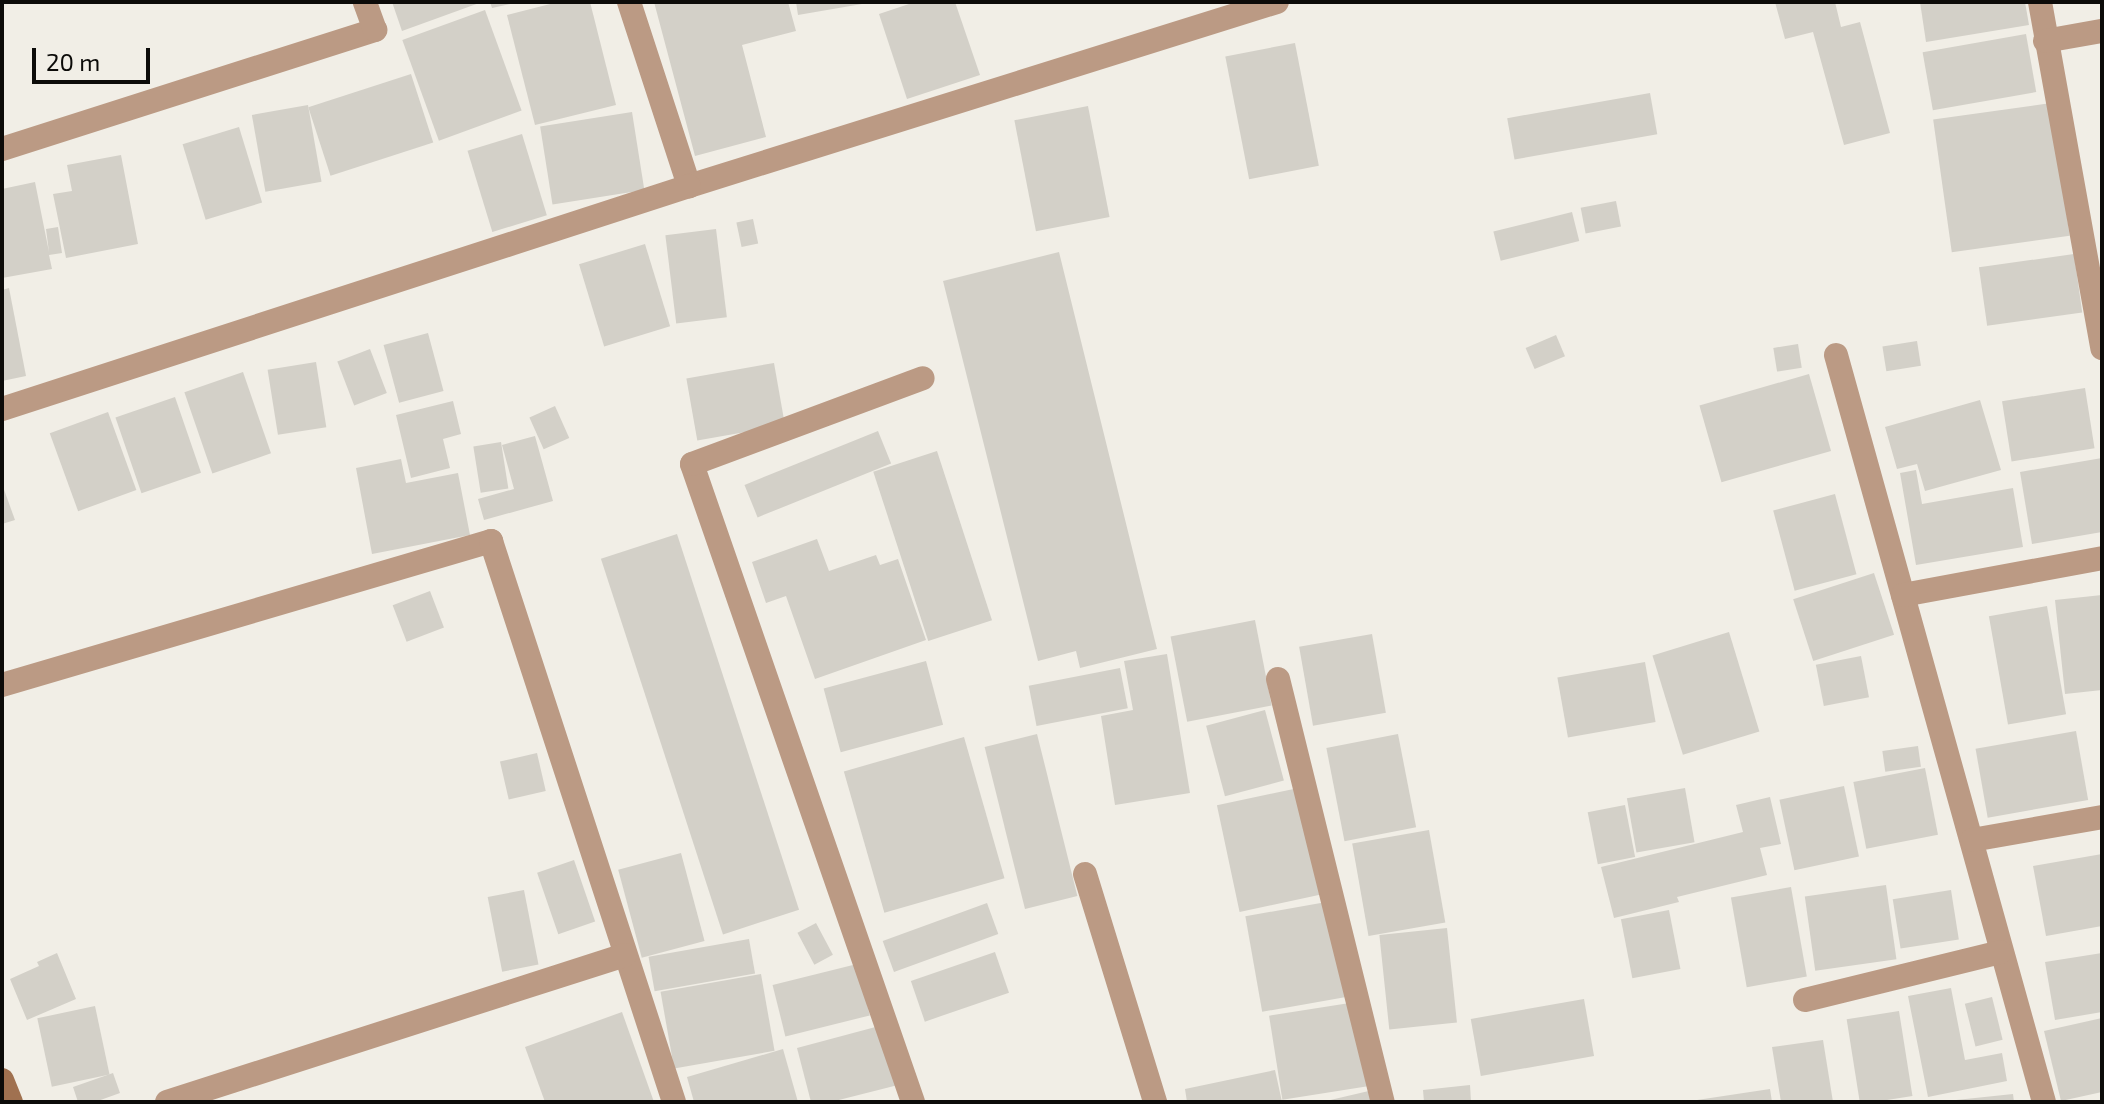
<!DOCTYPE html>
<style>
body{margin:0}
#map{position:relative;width:2104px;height:1104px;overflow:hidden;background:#f1eee6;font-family:"Exo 2",sans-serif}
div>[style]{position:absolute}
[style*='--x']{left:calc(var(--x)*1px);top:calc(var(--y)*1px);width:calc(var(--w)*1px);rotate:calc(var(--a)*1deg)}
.building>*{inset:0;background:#d3d0c8;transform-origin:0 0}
.street>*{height:24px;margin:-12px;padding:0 12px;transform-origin:12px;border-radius:12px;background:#bb9a84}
.secondary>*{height:24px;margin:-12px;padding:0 12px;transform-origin:12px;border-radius:12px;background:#a07150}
span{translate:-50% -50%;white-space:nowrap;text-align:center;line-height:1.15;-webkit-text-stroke:8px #f1eee6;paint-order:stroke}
.frame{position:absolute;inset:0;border:4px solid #0c0b09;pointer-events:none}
.scale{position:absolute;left:32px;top:48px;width:118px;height:36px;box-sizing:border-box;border:4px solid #0c0b09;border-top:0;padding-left:10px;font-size:24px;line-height:28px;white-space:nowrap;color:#0c0b09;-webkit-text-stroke:6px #f1eee6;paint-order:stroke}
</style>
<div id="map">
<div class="building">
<div style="clip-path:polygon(392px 2px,482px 2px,402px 31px)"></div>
<div style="clip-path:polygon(490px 2px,515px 2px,515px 3px,492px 8px)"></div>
<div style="clip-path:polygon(558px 2px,590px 2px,616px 105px,535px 125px,507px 15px)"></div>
<div style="clip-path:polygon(654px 2px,788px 2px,796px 31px,742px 45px,766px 137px,695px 156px)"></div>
<div style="clip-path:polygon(796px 2px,862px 2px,862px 4px,798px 15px)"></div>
<div style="clip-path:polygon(915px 2px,955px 2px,980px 75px,907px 99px,879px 14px)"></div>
<div style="clip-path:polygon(1775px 2px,1835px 2px,1841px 27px,1860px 22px,1890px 133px,1844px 145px,1813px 32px,1785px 39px)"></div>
<div style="clip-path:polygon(1920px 2px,2025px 2px,2029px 25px,1926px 42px)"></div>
<div style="left:485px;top:10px;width:107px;height:88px;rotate:70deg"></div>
<div style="left:2026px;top:34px;width:59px;height:105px;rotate:80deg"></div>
<div style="left:1295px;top:43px;width:125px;height:71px;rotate:79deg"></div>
<div style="left:411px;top:74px;width:72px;height:108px;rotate:72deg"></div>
<div style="left:1650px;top:93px;width:42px;height:145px;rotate:80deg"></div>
<div style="left:2051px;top:103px;width:134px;height:119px;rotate:82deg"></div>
<div style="left:308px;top:105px;width:78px;height:57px;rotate:80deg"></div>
<div style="left:1088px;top:106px;width:113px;height:75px;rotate:79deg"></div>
<div style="left:632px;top:112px;width:79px;height:93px;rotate:81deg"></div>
<div style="left:239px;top:127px;width:79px;height:59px;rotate:73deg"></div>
<div style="left:522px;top:134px;width:85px;height:57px;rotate:73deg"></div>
<div style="clip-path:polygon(121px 155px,138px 244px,66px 258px,53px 194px,72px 191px,67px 165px)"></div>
<div style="clip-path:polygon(35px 182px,49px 252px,46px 229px,58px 227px,62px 253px,49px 255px,52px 269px,2px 278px,2px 189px)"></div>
<div style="left:1616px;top:201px;width:26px;height:36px;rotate:79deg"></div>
<div style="left:1572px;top:212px;width:30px;height:81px;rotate:76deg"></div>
<div style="left:753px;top:219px;width:25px;height:17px;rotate:78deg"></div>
<div style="left:716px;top:229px;width:89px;height:51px;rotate:83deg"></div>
<div style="left:645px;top:244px;width:86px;height:69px;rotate:73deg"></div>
<div style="clip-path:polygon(1059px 252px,1157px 649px,1080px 668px,1076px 651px,1038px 661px,943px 281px)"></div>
<div style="left:2074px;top:254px;width:59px;height:96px;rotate:82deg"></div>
<div style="clip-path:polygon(9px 288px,26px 376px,2px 381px,2px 290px)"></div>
<div style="left:428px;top:333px;width:60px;height:46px;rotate:75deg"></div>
<div style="left:1556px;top:335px;width:23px;height:33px;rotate:67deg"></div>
<div style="left:1917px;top:341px;width:25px;height:35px;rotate:81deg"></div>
<div style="left:1798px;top:344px;width:24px;height:25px;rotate:81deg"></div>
<div style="left:370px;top:349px;width:47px;height:35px;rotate:69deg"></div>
<div style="left:316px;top:362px;width:66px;height:49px;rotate:81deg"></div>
<div style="left:774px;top:363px;width:63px;height:89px;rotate:80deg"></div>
<div style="left:243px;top:372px;width:86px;height:62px;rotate:71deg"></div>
<div style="left:1809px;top:374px;width:80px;height:114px;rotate:74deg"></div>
<div style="left:2085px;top:388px;width:61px;height:84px;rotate:81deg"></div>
<div style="left:175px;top:397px;width:80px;height:63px;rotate:71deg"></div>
<div style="clip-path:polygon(1980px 400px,2001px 470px,1925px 491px,1917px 464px,1897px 469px,1885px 427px)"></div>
<div style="clip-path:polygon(453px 401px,461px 434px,443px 439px,450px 468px,411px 478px,396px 415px)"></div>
<div style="left:555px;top:406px;width:35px;height:28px;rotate:66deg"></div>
<div style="left:108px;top:412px;width:83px;height:62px;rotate:70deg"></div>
<div style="left:878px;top:431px;width:35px;height:144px;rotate:68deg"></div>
<div style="clip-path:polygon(535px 436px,553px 501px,484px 520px,478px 499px,514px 489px,502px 445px)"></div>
<div style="left:501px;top:442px;width:47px;height:28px;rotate:81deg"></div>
<div style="left:937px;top:451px;width:178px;height:67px;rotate:72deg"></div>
<div style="clip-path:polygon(2102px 458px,2102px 532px,2032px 544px,2020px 472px)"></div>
<div style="clip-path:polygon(401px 459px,406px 483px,458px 473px,470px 535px,372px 554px,356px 468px)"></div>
<div style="clip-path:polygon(1916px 470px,1922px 504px,2013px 488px,2023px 547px,1916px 565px,1900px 473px)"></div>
<div style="clip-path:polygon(2px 484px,15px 520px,2px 524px)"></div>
<div style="left:1835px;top:494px;width:83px;height:64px;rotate:75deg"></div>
<div style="left:677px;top:534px;width:395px;height:80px;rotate:72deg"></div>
<div style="clip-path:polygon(817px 539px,829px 571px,876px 555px,880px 565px,898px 559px,926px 640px,815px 679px,786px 596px,766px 603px,752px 562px)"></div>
<div style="left:1874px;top:573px;width:65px;height:85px;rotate:72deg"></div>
<div style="left:430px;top:591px;width:39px;height:40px;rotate:69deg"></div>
<div style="clip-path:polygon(2102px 595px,2102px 690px,2065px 694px,2055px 600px)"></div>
<div style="left:2047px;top:606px;width:110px;height:59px;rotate:80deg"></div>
<div style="left:1255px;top:620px;width:87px;height:86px;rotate:79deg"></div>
<div style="left:1729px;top:632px;width:104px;height:80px;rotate:73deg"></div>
<div style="left:1372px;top:634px;width:80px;height:74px;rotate:80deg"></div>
<div style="clip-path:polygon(1167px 654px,1190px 793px,1115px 805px,1101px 716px,1133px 710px,1124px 661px)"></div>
<div style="left:1861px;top:656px;width:42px;height:46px;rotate:79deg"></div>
<div style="left:926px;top:661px;width:66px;height:106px;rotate:75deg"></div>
<div style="left:1645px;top:662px;width:61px;height:89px;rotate:80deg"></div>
<div style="left:1120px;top:668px;width:41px;height:93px;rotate:79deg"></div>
<div style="left:1265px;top:710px;width:73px;height:61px;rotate:75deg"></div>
<div style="left:2076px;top:731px;width:70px;height:102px;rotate:80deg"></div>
<div style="left:1037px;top:734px;width:167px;height:54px;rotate:76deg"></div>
<div style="left:1398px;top:734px;width:95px;height:73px;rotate:79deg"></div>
<div style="left:964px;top:737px;width:147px;height:125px;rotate:74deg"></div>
<div style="left:1918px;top:746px;width:21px;height:36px;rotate:82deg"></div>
<div style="left:537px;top:753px;width:39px;height:38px;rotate:77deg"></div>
<div style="left:1925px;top:768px;width:68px;height:73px;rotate:79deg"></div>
<div style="left:1844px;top:786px;width:72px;height:66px;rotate:78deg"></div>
<div style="left:1303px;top:787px;width:109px;height:88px;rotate:78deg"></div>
<div style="left:1685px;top:788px;width:55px;height:59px;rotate:80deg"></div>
<div style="clip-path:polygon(1770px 797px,1781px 844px,1760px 848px,1767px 875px,1677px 897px,1679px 902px,1614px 918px,1601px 867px,1743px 832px,1736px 805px)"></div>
<div style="left:1625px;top:805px;width:53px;height:38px;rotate:79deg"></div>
<div style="left:1429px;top:830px;width:94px;height:78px;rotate:80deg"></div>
<div style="left:681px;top:853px;width:91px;height:65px;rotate:75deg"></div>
<div style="clip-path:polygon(2102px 854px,2102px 926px,2046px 936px,2033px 866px)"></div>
<div style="left:574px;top:860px;width:65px;height:39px;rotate:71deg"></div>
<div style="left:1886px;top:885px;width:75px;height:82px;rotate:82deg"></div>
<div style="left:1791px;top:887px;width:91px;height:61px;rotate:80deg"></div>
<div style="left:524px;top:890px;width:76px;height:37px;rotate:79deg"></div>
<div style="left:1951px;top:890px;width:50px;height:59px;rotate:81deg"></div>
<div style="left:1332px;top:901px;width:97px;height:88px;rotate:80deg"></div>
<div style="left:987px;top:903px;width:33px;height:111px;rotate:70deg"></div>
<div style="left:1669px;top:910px;width:60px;height:49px;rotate:79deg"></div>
<div style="left:816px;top:923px;width:36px;height:21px;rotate:62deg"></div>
<div style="left:1447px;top:928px;width:95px;height:68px;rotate:84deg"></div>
<div style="left:749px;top:939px;width:35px;height:102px;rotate:80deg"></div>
<div style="left:995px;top:952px;width:43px;height:89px;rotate:71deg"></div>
<div style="clip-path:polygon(57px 953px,76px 999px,27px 1020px,10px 979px,39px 966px,37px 962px)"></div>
<div style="clip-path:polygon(2102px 953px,2102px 1012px,2055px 1020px,2045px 962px)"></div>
<div style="left:857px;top:964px;width:53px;height:87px;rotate:76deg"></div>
<div style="left:761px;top:974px;width:78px;height:102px;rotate:80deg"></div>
<div style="clip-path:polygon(1951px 988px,1965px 1060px,2002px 1053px,2007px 1081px,1928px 1097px,1908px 996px)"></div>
<div style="left:1992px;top:997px;width:44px;height:28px;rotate:76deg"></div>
<div style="left:1584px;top:999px;width:58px;height:115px;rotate:80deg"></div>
<div style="left:1356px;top:1002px;width:85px;height:88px;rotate:81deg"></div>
<div style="left:95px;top:1006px;width:70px;height:59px;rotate:78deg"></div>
<div style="left:1899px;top:1011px;width:86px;height:53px;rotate:81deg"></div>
<div style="clip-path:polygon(622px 1012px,654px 1102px,545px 1102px,525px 1047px)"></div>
<div style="clip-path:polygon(2102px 1018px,2102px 1092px,2061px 1101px,2044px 1031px)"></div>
<div style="clip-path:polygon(883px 1025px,898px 1085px,831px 1102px,811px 1102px,797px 1048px)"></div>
<div style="clip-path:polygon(1823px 1040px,1833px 1102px,1781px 1102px,1772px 1047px)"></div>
<div style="clip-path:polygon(783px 1049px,798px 1102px,694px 1102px,687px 1077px)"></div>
<div style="clip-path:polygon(1275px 1070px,1282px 1102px,1187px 1102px,1185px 1089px)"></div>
<div style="clip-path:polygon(113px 1073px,120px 1093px,95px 1102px,78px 1102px,73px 1087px)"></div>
<div style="clip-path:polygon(1470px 1085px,1471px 1102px,1424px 1102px,1423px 1090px)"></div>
<div style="clip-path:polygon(1770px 1089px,1772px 1102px,1697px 1102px,1697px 1100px)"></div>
<div style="clip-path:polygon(1373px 1090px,1376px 1102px,1327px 1102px,1326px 1101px)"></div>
<div style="clip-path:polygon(2013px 1094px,2014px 1102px,1956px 1102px,1956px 1100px)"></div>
</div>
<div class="street">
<div style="--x:629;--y:2;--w:194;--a:71.9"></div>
<div style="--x:689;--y:186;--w:616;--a:-17.38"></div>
<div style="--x:2040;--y:2;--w:352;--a:79.8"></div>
<div style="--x:2045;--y:41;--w:58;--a:-10"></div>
<div style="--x:2;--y:149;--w:392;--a:-17.7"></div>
<div style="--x:375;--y:30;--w:30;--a:-110"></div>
<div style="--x:1836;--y:355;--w:775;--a:74.44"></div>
<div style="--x:2;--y:409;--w:722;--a:-17.98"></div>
<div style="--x:1903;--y:595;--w:202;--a:-10.5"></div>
<div style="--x:1278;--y:679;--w:436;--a:76.1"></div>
<div style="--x:2;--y:685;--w:510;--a:-16.41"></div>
<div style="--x:491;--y:541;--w:590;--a:71.93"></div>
<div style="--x:1972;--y:840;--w:132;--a:-10"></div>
<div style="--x:1085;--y:874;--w:239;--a:72.9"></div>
<div style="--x:1805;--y:1000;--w:201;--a:-13.8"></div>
<div style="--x:167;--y:1102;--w:481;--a:-17.8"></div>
<div style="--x:913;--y:1102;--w:675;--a:-109.11"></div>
<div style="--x:692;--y:464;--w:246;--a:-20.4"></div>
</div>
<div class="secondary">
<div style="--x:2;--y:1080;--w:24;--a:68"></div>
</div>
<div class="frame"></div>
<div class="scale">20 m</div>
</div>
